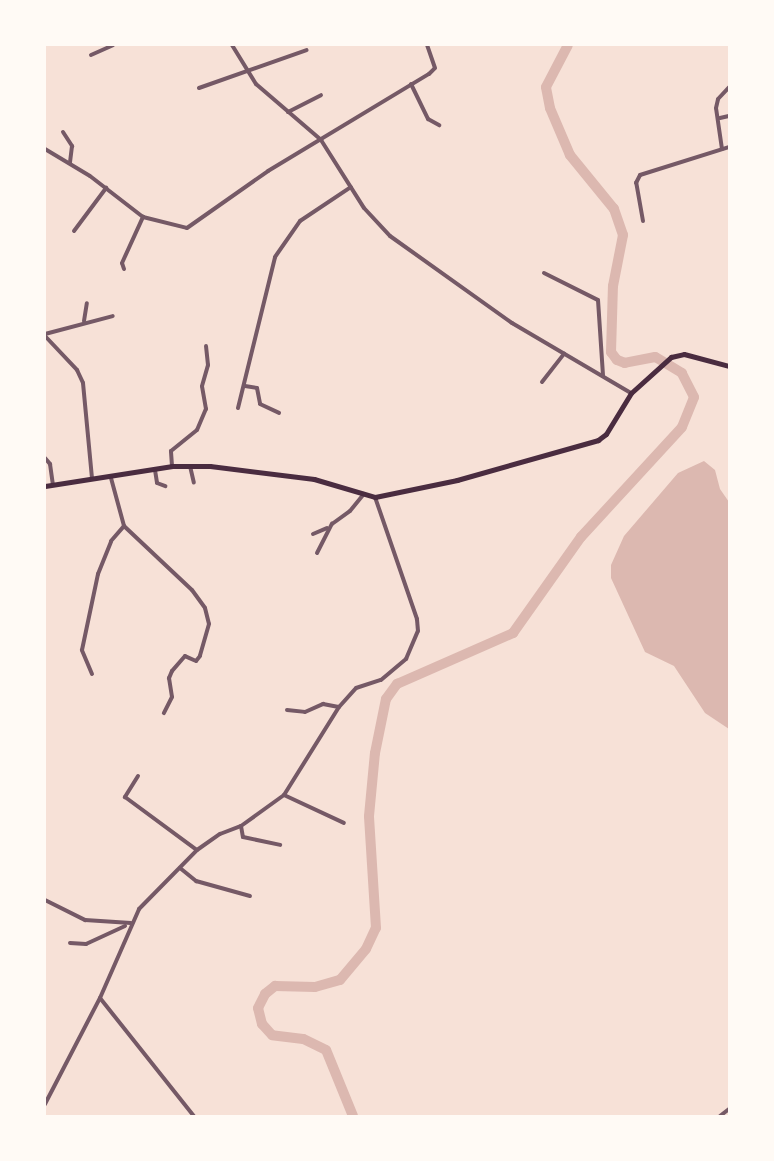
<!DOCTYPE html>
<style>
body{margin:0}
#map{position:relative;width:774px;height:1161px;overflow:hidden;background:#f7e1d7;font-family:"Roboto Condensed",sans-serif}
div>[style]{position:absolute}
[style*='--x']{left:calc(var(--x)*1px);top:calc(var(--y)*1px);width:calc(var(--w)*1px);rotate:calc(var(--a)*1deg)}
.water>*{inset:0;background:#dcb8b0}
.river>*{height:10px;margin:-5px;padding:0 5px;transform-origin:5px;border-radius:5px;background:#dcb8b0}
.minor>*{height:4px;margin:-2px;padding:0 2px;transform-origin:2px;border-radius:2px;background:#755966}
.secondary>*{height:5px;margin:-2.5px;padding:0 2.5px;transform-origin:2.5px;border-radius:2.5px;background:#4a2c40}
span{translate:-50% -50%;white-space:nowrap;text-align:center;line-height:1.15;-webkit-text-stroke:6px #fffaf5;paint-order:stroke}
.frame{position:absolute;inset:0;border:46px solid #fffaf5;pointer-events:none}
</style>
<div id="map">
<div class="water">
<div style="clip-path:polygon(704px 461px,715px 470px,720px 489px,729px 502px,729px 729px,705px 713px,674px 666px,645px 652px,611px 578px,611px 565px,624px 536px,678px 473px)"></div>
</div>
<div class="river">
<div style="--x:353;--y:1116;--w:71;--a:-112.2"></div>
<div style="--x:326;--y:1050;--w:25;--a:-154"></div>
<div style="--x:303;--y:1039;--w:31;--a:-173"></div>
<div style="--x:272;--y:1035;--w:15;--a:-132"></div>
<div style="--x:262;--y:1024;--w:16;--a:-104"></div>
<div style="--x:258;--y:1008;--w:16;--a:-63"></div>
<div style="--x:265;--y:994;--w:13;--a:-39"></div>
<div style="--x:275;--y:986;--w:40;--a:1.4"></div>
<div style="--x:315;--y:987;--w:26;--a:-16"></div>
<div style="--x:340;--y:980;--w:40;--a:-50"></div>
<div style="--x:366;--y:949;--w:23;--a:-65"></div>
<div style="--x:376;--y:928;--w:112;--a:-93.6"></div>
<div style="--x:369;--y:816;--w:63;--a:-84.6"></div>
<div style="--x:375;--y:753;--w:55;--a:-78.5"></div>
<div style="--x:386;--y:699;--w:19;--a:-54"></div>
<div style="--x:397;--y:684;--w:127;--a:-23.7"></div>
<div style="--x:513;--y:633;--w:118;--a:-54.7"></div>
<div style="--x:581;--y:537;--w:149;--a:-47.4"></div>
<div style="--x:682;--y:427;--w:32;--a:-68"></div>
<div style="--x:694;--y:397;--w:27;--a:-117"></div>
<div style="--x:682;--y:373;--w:31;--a:-149"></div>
<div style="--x:655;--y:357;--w:31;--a:169"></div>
<div style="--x:625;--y:363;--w:9;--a:-159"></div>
<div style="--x:617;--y:360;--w:10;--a:-127"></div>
<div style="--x:611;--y:352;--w:66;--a:-88.3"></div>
<div style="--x:613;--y:286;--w:52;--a:-78.9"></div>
<div style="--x:623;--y:235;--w:28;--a:-109"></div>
<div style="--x:614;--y:209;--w:70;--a:-129.2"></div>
<div style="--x:570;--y:155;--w:51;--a:-113.1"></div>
<div style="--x:550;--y:108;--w:21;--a:-101"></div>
<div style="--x:546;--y:87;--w:47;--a:-62.4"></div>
</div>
<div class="minor">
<div style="--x:232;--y:45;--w:46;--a:58.4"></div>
<div style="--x:256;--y:84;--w:86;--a:40.7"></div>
<div style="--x:321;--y:140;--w:80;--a:57.7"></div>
<div style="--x:364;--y:208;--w:38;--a:47"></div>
<div style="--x:390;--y:236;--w:150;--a:35.5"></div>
<div style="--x:512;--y:323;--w:138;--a:30.5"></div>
<div style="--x:91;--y:55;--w:24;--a:-24"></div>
<div style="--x:411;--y:84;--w:39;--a:64"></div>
<div style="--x:428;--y:119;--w:13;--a:29"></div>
<div style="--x:199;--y:88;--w:114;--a:-19.4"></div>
<div style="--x:288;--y:112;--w:37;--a:-27"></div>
<div style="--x:720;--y:118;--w:9;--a:-13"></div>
<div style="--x:63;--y:132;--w:17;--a:57"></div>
<div style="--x:72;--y:146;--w:17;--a:97"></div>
<div style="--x:45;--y:149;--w:52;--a:31"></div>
<div style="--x:90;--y:176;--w:67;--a:37.7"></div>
<div style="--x:143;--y:217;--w:45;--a:14"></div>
<div style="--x:187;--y:228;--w:99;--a:-35.1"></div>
<div style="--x:268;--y:171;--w:188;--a:-31.1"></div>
<div style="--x:429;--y:74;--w:8;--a:-45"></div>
<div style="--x:435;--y:68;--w:24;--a:-109"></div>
<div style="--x:722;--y:149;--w:41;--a:-98.3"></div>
<div style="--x:716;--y:108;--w:9;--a:-77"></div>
<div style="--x:718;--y:99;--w:16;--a:-47"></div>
<div style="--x:643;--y:221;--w:39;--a:-100"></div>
<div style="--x:636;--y:183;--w:9;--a:-63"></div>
<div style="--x:640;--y:175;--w:93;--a:-17.5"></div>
<div style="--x:74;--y:231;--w:54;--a:-53.3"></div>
<div style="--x:124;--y:269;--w:6;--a:-108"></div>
<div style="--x:122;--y:263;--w:51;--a:-65.5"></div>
<div style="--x:544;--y:273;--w:60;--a:26.6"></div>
<div style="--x:598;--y:300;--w:76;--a:86.2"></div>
<div style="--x:84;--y:321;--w:18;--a:-81"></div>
<div style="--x:45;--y:334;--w:70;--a:-14.8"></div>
<div style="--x:45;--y:336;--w:47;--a:46.7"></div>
<div style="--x:77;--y:370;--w:14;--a:65"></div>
<div style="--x:83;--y:383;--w:96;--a:84.6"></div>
<div style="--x:542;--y:382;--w:36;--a:-52"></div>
<div style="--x:245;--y:386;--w:12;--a:9"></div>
<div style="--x:257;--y:388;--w:16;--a:79"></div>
<div style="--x:260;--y:404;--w:21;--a:25"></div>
<div style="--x:238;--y:408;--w:155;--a:-76.2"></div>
<div style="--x:275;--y:257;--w:44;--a:-55.2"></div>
<div style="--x:300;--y:221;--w:61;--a:-33.7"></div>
<div style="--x:45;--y:458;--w:8;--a:50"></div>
<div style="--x:50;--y:464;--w:21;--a:82"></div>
<div style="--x:172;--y:466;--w:15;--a:-94"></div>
<div style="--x:171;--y:451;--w:33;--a:-39"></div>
<div style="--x:197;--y:430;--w:23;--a:-67"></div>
<div style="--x:206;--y:409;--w:23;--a:-100"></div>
<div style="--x:202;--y:386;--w:22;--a:-74"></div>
<div style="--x:208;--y:365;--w:19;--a:-96"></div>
<div style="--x:190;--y:466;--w:17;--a:77"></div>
<div style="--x:155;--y:470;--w:13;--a:81"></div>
<div style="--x:157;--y:483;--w:9;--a:21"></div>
<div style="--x:111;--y:478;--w:50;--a:74.8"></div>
<div style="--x:124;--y:526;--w:93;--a:43.3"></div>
<div style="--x:192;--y:590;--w:22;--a:54"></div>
<div style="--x:205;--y:608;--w:16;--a:76"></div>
<div style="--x:209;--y:624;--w:33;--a:106"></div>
<div style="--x:200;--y:656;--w:6;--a:129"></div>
<div style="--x:196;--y:661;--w:12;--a:-156"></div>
<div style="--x:185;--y:656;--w:20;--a:131"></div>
<div style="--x:172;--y:671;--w:8;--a:113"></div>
<div style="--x:169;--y:678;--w:19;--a:81"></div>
<div style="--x:172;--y:697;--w:18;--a:117"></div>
<div style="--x:313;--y:534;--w:15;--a:-23"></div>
<div style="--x:317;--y:553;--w:33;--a:-63"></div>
<div style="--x:332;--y:524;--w:22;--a:-36"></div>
<div style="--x:350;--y:511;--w:22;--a:-51"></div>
<div style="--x:92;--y:674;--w:26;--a:-113"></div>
<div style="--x:82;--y:650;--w:78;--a:-78.1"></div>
<div style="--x:98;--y:574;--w:35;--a:-68"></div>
<div style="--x:111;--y:541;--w:20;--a:-49"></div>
<div style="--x:287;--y:710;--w:18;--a:6"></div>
<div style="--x:305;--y:712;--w:20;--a:-24"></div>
<div style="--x:323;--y:704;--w:16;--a:11"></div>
<div style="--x:138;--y:776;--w:25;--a:122"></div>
<div style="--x:125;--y:797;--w:89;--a:36.4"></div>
<div style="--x:284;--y:795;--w:66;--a:25"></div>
<div style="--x:241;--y:826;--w:11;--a:80"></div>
<div style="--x:243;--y:837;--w:38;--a:12"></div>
<div style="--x:180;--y:868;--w:21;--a:39"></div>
<div style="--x:196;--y:881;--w:56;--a:15.5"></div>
<div style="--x:45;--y:900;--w:45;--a:26.6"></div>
<div style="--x:85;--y:920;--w:46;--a:3.7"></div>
<div style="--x:70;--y:943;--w:16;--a:4"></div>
<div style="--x:86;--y:944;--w:43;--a:-24.8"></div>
<div style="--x:100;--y:998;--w:151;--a:51.5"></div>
<div style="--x:45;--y:1104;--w:119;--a:-62.6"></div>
<div style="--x:100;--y:998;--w:97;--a:-66.3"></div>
<div style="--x:139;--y:909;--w:83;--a:-45.5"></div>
<div style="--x:197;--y:850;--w:28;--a:-35"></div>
<div style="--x:220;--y:834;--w:22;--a:-21"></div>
<div style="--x:241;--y:826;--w:53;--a:-35.8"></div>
<div style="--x:284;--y:795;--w:104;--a:-58"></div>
<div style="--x:339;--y:707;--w:25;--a:-48"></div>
<div style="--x:356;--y:688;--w:26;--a:-18"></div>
<div style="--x:381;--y:680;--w:33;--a:-40"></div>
<div style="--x:406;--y:659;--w:30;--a:-67"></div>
<div style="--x:418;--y:631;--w:12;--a:-95"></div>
<div style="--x:417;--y:619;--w:129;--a:-109"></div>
<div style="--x:720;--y:1116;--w:11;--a:-38"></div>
</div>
<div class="secondary">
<div style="--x:45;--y:486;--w:129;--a:-8.9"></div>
<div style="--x:172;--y:466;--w:38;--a:0"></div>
<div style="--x:210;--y:466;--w:105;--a:7.1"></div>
<div style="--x:314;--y:479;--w:64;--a:16.4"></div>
<div style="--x:375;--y:497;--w:84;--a:-11.7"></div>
<div style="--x:457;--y:480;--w:147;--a:-15.8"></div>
<div style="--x:598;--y:440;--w:10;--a:-37"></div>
<div style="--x:606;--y:434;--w:48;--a:-58.6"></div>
<div style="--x:631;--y:393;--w:54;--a:-42"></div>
<div style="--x:671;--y:357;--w:13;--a:-13"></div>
<div style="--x:684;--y:354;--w:47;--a:14.9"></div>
</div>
<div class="frame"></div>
</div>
